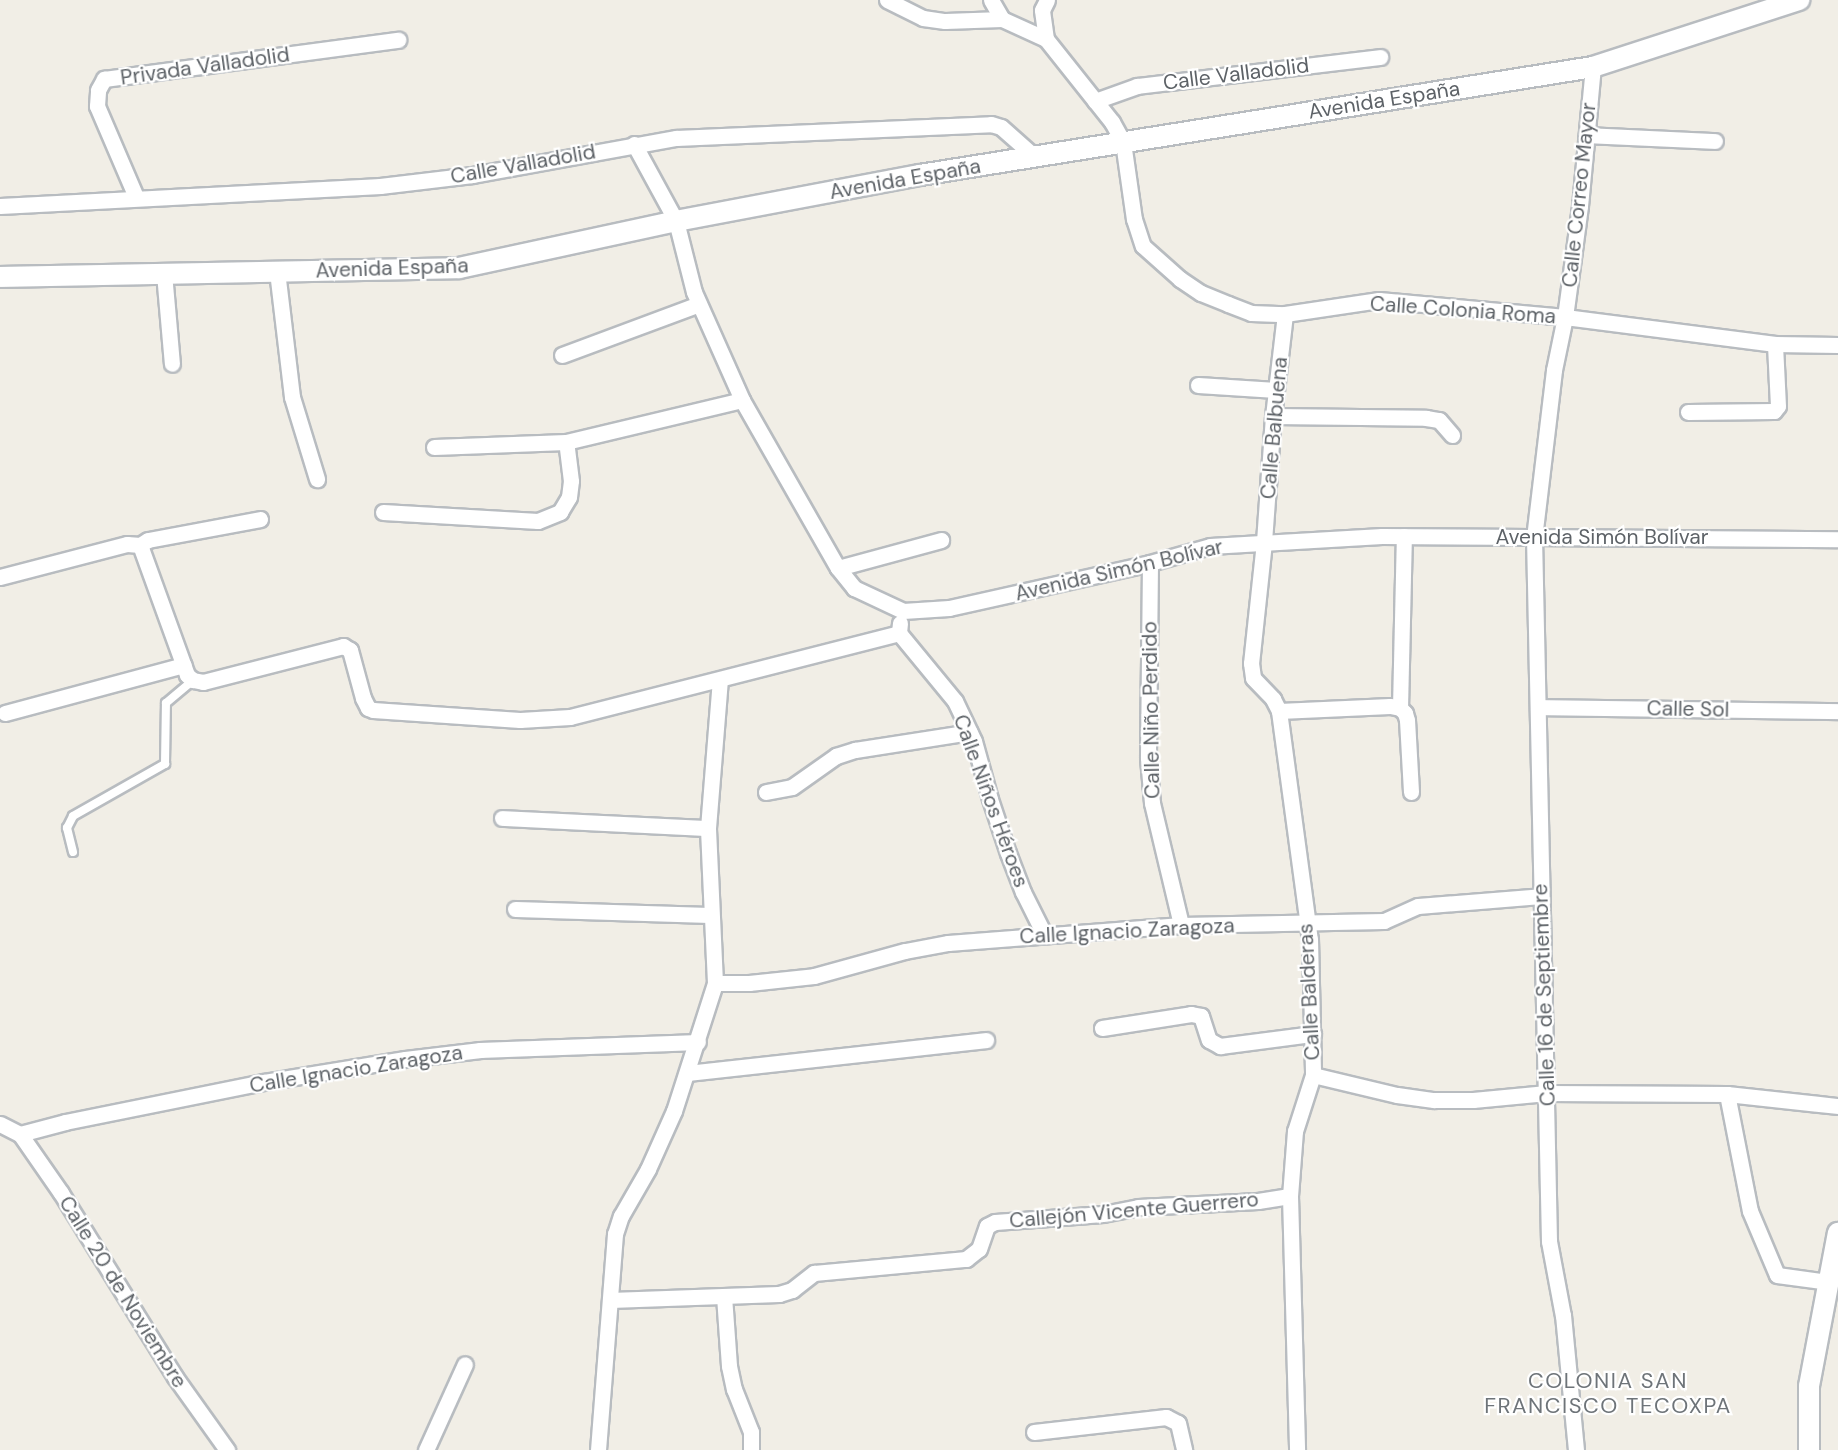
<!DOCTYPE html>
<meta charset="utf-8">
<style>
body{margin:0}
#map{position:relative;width:1838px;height:1450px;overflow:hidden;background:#f1eee6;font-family:"DM Sans",sans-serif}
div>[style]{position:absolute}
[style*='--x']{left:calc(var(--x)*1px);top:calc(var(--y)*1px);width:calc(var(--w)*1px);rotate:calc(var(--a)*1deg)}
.roads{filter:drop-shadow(2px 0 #b8bcc0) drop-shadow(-2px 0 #b8bcc0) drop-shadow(0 2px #b8bcc0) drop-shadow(0 -2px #b8bcc0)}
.service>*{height:8px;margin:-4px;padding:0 4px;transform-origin:4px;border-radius:4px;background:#fff}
.minor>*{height:15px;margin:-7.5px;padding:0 7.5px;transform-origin:7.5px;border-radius:7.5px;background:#fff}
.tertiary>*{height:20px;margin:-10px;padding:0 10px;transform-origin:10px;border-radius:10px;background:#fff}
span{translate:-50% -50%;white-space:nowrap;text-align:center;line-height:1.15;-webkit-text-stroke:4.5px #fff;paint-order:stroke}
.street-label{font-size:21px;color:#5d6267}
.neighbourhood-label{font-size:22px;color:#6e7479;letter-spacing:1.5px}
</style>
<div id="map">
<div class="roads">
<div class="service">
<div style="--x:73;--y:852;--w:25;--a:-104"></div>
<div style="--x:67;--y:828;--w:13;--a:-63"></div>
<div style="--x:73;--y:816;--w:106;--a:-29.5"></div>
<div style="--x:165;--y:764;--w:61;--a:-89.1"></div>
<div style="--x:166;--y:703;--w:35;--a:-40"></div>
</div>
<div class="minor">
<div style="--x:887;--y:0;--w:40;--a:26.6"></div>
<div style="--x:923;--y:18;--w:22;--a:8"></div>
<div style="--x:945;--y:21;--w:57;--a:-2"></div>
<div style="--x:991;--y:0;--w:22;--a:60"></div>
<div style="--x:1002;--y:19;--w:48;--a:24.4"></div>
<div style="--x:1046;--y:39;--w:106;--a:51.5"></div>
<div style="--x:1112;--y:122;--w:23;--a:61"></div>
<div style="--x:1123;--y:142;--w:78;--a:81.9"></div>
<div style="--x:1134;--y:219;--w:28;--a:72"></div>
<div style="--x:1143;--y:246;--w:50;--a:41.7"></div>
<div style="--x:1180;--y:279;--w:25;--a:34"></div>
<div style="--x:1201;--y:293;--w:29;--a:22"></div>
<div style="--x:1228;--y:304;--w:25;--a:21"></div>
<div style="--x:1251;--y:313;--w:34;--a:2"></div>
<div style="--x:1285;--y:314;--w:95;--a:-8.5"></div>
<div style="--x:1379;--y:300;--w:187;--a:5.2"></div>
<div style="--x:1565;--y:317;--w:212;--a:7.3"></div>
<div style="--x:1775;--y:344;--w:63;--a:0.9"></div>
<div style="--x:1046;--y:39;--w:29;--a:-98"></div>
<div style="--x:1042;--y:10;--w:11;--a:-63"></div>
<div style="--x:1095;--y:101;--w:45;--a:-19.7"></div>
<div style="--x:1137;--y:86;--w:245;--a:-6.8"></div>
<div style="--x:1587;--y:135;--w:128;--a:2.7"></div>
<div style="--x:634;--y:144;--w:88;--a:61.4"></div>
<div style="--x:676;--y:221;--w:73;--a:75.8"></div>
<div style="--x:694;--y:292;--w:118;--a:66"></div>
<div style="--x:742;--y:400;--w:193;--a:60.3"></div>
<div style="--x:838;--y:568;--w:26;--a:51"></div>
<div style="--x:854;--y:588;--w:54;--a:25.1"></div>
<div style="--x:903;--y:611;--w:46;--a:-3.7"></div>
<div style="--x:949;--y:608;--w:206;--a:-12.6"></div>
<div style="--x:1150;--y:563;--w:62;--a:-15.8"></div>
<div style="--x:1210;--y:546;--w:172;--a:-3.3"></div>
<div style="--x:1382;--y:536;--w:456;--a:0.4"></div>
<div style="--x:136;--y:197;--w:99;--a:-113.2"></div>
<div style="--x:97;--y:106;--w:16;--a:-86"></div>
<div style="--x:98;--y:90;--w:13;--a:-61"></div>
<div style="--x:104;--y:79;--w:297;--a:-7.6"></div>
<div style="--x:0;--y:206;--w:381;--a:-3"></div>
<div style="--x:380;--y:186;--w:93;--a:-6.8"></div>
<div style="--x:472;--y:175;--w:207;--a:-10.3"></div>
<div style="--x:676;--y:138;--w:315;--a:-2.5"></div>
<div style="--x:991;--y:124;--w:10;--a:17"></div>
<div style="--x:1001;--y:127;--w:45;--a:41.4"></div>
<div style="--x:277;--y:271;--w:127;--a:83.2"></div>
<div style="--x:292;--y:397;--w:86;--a:73"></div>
<div style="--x:164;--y:273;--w:91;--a:85"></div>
<div style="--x:1285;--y:314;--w:103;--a:96.7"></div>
<div style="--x:1273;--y:416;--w:126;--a:94.1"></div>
<div style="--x:1264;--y:542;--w:122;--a:96.1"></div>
<div style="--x:1251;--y:663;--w:15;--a:82"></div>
<div style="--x:1253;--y:678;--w:29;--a:46"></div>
<div style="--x:1273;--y:699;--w:13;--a:63"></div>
<div style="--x:1279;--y:711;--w:230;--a:82.3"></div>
<div style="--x:1310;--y:939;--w:136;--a:88.7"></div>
<div style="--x:1313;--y:1075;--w:59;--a:107.8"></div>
<div style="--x:1295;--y:1131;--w:65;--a:94.4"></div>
<div style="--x:1290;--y:1196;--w:254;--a:88.4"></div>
<div style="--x:562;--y:355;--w:146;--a:-20.4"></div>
<div style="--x:1198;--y:385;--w:78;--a:3.7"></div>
<div style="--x:1688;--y:412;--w:86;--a:-0.7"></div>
<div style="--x:1774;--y:411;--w:6;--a:-51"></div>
<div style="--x:1778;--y:406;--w:62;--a:-92.8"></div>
<div style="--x:1273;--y:416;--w:153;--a:0.7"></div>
<div style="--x:1426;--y:418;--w:13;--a:9"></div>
<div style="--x:1439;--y:420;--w:20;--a:49"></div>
<div style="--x:434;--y:447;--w:132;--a:-2.2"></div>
<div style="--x:566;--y:442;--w:181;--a:-13.4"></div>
<div style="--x:383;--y:512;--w:155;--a:3.3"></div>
<div style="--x:538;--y:521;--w:24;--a:-22"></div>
<div style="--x:560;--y:512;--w:17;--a:-59"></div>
<div style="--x:569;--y:497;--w:16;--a:-83"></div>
<div style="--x:571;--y:481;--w:39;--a:-97"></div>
<div style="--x:140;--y:545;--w:9;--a:-32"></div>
<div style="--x:148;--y:540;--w:114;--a:-10.6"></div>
<div style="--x:1150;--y:563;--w:195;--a:90.6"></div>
<div style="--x:1148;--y:758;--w:45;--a:84.9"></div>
<div style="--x:1152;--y:803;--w:125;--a:76.6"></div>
<div style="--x:838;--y:568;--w:107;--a:-15.2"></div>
<div style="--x:0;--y:577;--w:131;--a:-14.6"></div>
<div style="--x:127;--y:544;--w:13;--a:4"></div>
<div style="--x:140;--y:545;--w:138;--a:70.1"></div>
<div style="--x:187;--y:675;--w:8;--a:40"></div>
<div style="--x:193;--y:680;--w:10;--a:11"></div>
<div style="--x:203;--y:682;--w:145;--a:-14.4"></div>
<div style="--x:343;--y:646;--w:8;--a:30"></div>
<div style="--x:350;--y:650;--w:50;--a:74.8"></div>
<div style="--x:363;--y:698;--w:11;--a:63"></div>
<div style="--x:368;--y:708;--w:5;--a:22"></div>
<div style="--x:373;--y:710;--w:147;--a:3.9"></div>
<div style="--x:520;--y:720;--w:50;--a:-3.4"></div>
<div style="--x:570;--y:717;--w:340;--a:-14.3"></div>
<div style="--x:900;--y:623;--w:10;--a:96"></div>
<div style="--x:899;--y:633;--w:88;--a:50.5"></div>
<div style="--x:955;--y:701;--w:44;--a:64.6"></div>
<div style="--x:974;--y:741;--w:60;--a:74.6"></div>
<div style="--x:990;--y:799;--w:57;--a:71.6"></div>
<div style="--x:1008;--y:853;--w:42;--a:69"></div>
<div style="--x:1023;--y:892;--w:47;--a:63.4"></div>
<div style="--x:1538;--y:707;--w:300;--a:0.8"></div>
<div style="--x:1400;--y:708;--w:172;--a:-88.7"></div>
<div style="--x:1279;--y:711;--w:111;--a:-2.6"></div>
<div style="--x:1390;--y:706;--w:10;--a:11"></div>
<div style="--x:1400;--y:708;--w:7;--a:45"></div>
<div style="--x:1405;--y:713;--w:7;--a:74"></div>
<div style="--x:1407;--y:720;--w:72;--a:86.8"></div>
<div style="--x:5;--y:713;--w:185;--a:-15"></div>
<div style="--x:766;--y:792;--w:26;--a:-11"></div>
<div style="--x:792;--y:787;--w:54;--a:-35.2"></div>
<div style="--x:836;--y:756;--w:20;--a:-18"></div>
<div style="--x:855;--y:750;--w:116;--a:-8.9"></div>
<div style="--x:502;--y:818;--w:206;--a:2.8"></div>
<div style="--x:515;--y:909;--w:195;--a:1.8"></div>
<div style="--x:715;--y:983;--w:34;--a:0"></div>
<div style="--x:749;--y:983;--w:65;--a:-6.1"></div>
<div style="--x:814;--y:976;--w:94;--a:-15.4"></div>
<div style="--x:905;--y:951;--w:44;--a:-10.5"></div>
<div style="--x:948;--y:943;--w:234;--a:-4.4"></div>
<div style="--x:1181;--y:925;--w:203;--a:-1.1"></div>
<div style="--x:1384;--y:921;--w:37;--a:-24"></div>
<div style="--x:1418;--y:906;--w:123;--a:-4.6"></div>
<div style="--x:1102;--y:1028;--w:90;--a:-8.9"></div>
<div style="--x:1191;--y:1014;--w:10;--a:11"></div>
<div style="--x:1201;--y:1016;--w:25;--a:72"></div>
<div style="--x:1209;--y:1040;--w:13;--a:29"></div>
<div style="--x:1220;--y:1046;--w:94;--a:-7.4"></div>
<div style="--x:688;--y:1073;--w:300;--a:-6.3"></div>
<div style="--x:1313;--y:1075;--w:86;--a:13.4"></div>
<div style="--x:1397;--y:1095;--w:37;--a:8"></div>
<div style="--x:1434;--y:1100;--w:39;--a:0"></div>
<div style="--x:1473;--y:1100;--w:74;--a:-5.4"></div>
<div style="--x:1547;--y:1093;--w:180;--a:0.3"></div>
<div style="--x:1727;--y:1094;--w:112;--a:6.2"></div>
<div style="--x:1727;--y:1094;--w:119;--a:78.9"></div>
<div style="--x:1750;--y:1211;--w:69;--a:67.1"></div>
<div style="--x:1777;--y:1275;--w:51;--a:7.8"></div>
<div style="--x:0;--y:1124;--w:22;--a:27"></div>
<div style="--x:20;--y:1134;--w:72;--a:55.2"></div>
<div style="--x:61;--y:1193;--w:216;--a:58.2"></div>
<div style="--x:175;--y:1377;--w:90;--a:54.5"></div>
<div style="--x:20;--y:1134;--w:47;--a:-14.9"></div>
<div style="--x:65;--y:1122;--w:203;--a:-11.4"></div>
<div style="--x:264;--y:1082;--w:143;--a:-9.3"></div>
<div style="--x:405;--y:1059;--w:76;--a:-6.8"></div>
<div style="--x:480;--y:1050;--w:218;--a:-2.1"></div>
<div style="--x:724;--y:1296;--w:70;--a:85.9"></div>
<div style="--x:729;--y:1366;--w:24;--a:78"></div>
<div style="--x:734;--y:1389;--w:46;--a:68.4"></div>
<div style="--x:751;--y:1432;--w:18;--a:90"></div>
<div style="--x:610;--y:1300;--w:169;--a:-2"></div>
<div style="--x:779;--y:1294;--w:14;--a:-17"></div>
<div style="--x:792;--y:1290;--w:28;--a:-38"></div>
<div style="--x:814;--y:1273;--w:153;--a:-5.3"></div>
<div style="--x:966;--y:1259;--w:16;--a:-38"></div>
<div style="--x:979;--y:1249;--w:24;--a:-71"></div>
<div style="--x:987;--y:1226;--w:9;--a:-27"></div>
<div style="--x:995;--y:1222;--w:108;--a:-4.2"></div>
<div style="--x:1103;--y:1214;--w:36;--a:-11"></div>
<div style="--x:1138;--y:1207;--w:120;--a:-2.9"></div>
<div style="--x:1258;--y:1201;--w:32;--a:-9"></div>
<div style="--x:1034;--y:1432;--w:133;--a:-6.5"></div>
<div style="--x:1166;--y:1417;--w:13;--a:27"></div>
<div style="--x:1178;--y:1423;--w:28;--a:77"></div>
<div style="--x:426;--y:1450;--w:94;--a:-65.6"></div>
<div style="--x:598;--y:1450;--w:217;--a:-85.5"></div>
<div style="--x:615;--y:1234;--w:19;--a:-72"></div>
<div style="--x:621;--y:1216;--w:54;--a:-60.1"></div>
<div style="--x:648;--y:1169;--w:64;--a:-65.9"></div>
<div style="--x:674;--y:1111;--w:134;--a:-72.2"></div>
<div style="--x:715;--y:983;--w:155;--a:-92.6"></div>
<div style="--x:708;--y:828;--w:149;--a:-85.4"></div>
<div style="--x:1576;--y:1450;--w:135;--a:-95.5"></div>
<div style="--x:1563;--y:1316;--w:76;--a:-100.6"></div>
<div style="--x:1549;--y:1241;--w:703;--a:-91.22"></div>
<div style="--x:1534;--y:538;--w:169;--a:-83.2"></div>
<div style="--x:1554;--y:370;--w:54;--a:-78.3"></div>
<div style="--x:1565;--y:317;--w:112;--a:-82.3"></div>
<div style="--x:1580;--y:206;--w:140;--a:-84.7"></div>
</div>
<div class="tertiary">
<div style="--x:0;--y:277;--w:459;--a:-1.1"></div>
<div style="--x:459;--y:268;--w:222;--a:-12.2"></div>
<div style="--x:676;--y:221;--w:248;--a:-10.7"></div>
<div style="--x:920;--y:175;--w:682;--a:-9.12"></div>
<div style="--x:1593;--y:67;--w:217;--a:-18"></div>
<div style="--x:1809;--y:1450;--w:64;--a:-90"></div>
<div style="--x:1809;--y:1386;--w:156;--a:-79.3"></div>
</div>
</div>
<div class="street-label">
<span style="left:205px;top:66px;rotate:-8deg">Privada Valladolid</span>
<span style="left:1236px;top:74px;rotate:-7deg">Calle Valladolid</span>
<span style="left:1384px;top:100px;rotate:-9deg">Avenida España</span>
<span style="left:523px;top:164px;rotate:-10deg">Calle Valladolid</span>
<span style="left:905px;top:179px;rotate:-10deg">Avenida España</span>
<span style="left:1579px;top:195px;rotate:-84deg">Calle Correo Mayor</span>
<span style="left:392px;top:268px;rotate:-2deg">Avenida España</span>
<span style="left:1463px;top:310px;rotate:4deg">Calle Colonia Roma</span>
<span style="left:1274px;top:428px;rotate:-85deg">Calle Balbuena</span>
<span style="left:1602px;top:537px">Avenida Simón Bolívar</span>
<span style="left:1119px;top:570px;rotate:-13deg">Avenida Simón Bolívar</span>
<span style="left:1688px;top:709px;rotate:1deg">Calle Sol</span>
<span style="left:1151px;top:710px;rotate:-91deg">Calle Niño Perdido</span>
<span style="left:991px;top:801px;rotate:70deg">Calle Niños Héroes</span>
<span style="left:1127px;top:931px;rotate:-3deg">Calle Ignacio Zaragoza</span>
<span style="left:1309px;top:992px;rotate:-93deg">Calle Balderas</span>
<span style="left:1544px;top:995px;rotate:-92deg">Calle 16 de Septiembre</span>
<span style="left:356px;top:1069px;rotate:-9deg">Calle Ignacio Zaragoza</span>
<span style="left:1134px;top:1210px;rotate:-5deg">Callejón Vicente Guerrero</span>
<span style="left:123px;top:1292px;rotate:58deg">Calle 20 de Noviembre</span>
</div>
<div class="neighbourhood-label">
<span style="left:1608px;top:1393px">COLONIA SAN<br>FRANCISCO TECOXPA</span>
</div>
</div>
